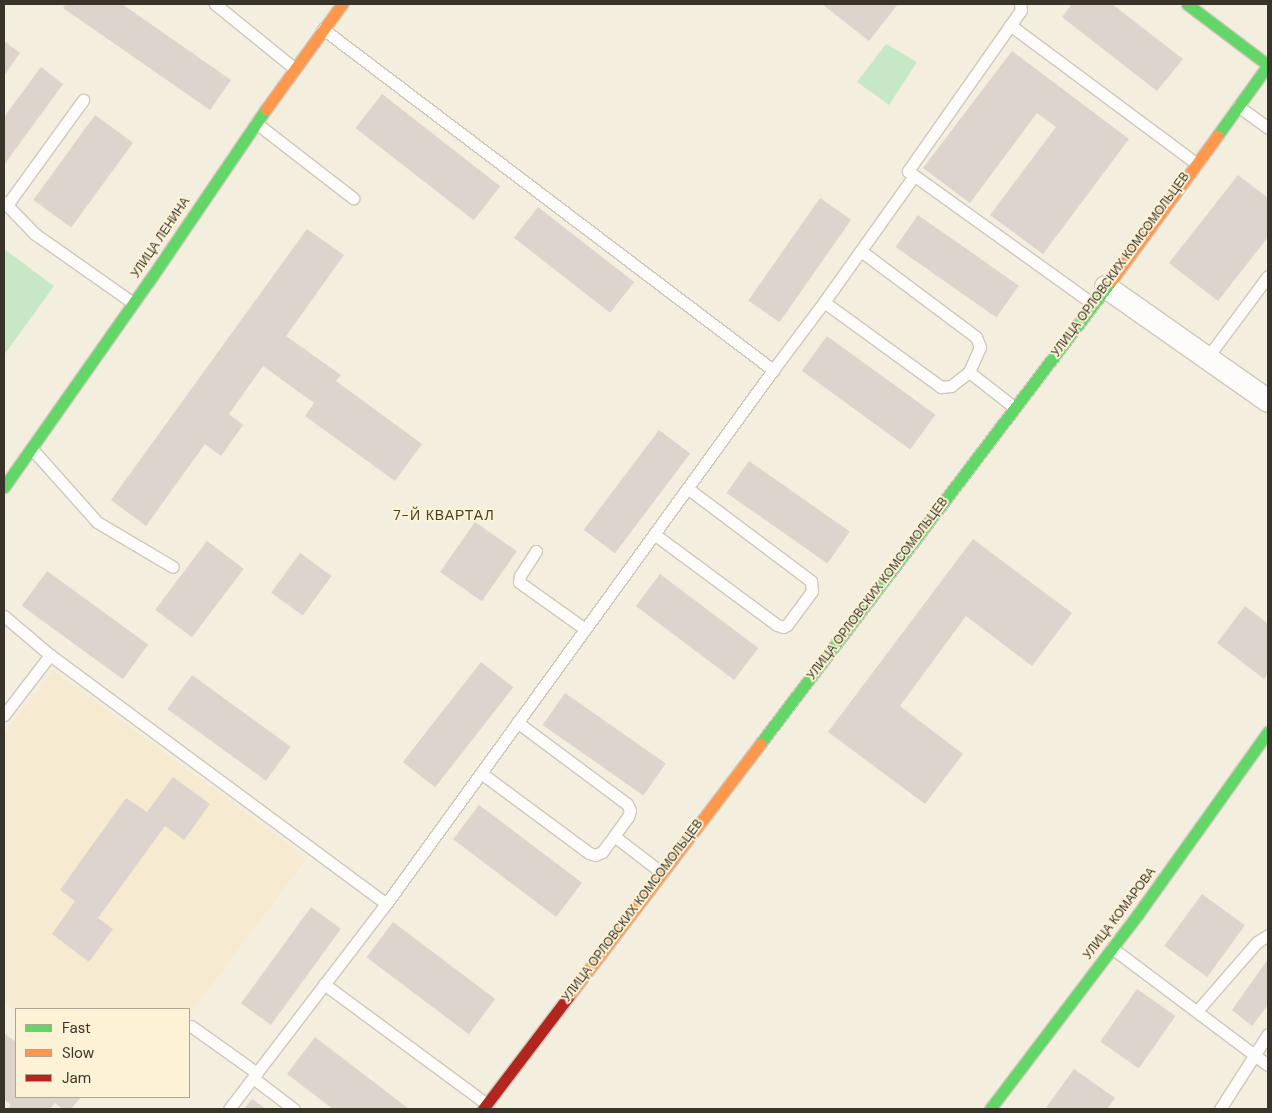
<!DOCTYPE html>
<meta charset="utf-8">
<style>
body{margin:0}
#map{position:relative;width:1272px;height:1113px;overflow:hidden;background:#f4eedf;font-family:"DM Sans",sans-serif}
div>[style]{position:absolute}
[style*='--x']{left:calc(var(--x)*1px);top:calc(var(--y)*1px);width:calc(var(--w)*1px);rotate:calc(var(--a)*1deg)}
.built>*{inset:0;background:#f6ebd1}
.green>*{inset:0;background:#c7e8c7}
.building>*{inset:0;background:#ddd4cd;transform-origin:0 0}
.roads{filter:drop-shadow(1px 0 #cec9bd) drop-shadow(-1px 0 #cec9bd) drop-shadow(0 1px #cec9bd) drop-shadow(0 -1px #cec9bd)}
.lane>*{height:11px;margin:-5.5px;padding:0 5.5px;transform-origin:5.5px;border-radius:5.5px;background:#fdfcfa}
.street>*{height:22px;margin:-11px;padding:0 11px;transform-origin:11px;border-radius:11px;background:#fdfcfa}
.fast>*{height:11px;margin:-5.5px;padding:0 5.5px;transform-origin:5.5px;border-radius:5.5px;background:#63d668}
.slow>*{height:11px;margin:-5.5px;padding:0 5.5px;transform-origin:5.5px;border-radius:5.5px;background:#ff974d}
.jam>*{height:11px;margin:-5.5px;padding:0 5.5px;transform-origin:5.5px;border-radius:5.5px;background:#b3261e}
span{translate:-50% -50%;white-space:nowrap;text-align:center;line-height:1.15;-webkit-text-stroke:4px #fdf2d6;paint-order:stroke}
.street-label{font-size:12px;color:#383429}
.neighbourhood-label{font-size:14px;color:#483f28;letter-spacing:1px}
.frame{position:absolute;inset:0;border:5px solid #383429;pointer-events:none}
.legend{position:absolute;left:15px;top:1008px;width:175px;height:90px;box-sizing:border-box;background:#fdf2d6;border:1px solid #aea691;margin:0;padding:6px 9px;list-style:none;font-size:15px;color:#383429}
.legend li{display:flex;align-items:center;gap:10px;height:25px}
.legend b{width:25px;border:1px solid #aea691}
</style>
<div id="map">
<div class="built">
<div style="clip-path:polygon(53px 670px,307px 858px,189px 1015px,189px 1009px,16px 1009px,16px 1012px,4px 1002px,4px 734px)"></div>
</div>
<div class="green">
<div style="clip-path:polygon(886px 44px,917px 62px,889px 105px,857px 82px)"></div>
<div style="clip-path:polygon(4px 249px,54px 286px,4px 355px)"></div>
</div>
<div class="building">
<div style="clip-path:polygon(66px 4px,122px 4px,231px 80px,210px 110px,63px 8px)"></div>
<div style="clip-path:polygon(822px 4px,898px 4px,869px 41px)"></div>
<div style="clip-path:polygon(1072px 4px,1112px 4px,1183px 59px,1157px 91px,1062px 17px)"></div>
<div style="clip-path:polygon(4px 41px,20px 53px,4px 76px)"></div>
<div style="clip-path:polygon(1012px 51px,1129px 139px,1043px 254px,990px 215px,1056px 127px,1037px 113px,970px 203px,923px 168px)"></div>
<div style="clip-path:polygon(41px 67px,63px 84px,4px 165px,4px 117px)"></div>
<div style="left:382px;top:94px;width:150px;height:43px;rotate:38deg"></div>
<div style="left:95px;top:115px;width:47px;height:105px;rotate:36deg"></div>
<div style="clip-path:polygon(1238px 175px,1268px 198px,1268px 237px,1218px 301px,1169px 263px)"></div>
<div style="left:820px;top:198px;width:38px;height:125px;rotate:35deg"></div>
<div style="left:538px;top:207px;width:122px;height:39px;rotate:38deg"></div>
<div style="left:918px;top:215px;width:123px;height:39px;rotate:35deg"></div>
<div style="clip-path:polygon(307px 229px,344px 255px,286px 336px,341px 375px,336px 381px,422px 444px,395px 481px,305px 416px,314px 403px,263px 366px,229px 414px,243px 425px,221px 456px,205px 444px,146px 526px,111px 500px)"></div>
<div style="left:827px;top:336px;width:134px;height:43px;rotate:36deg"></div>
<div style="left:659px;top:430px;width:39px;height:125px;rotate:37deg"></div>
<div style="left:749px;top:461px;width:123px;height:39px;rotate:35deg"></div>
<div style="left:475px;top:522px;width:51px;height:61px;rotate:35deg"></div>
<div style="clip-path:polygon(973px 539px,1072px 613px,1032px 666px,966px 616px,900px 706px,963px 754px,925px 804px,828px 732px)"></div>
<div style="left:207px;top:541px;width:46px;height:86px;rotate:37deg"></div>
<div style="left:300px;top:553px;width:39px;height:49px;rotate:36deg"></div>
<div style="left:47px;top:571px;width:125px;height:43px;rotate:36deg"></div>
<div style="left:660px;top:574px;width:123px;height:40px;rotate:37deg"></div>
<div style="clip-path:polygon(1245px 606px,1267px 623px,1268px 621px,1268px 673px,1264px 679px,1217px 643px)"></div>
<div style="left:481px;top:662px;width:41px;height:127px;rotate:38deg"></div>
<div style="left:192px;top:675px;width:122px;height:42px;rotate:36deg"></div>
<div style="left:565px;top:693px;width:123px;height:39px;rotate:35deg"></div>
<div style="clip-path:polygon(173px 777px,210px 804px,184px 840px,165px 826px,98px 918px,113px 929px,89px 962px,52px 934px,75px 901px,60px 890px,126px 798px,147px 812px)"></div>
<div style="left:479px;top:805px;width:129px;height:43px;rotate:37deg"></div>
<div style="left:1202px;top:894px;width:53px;height:64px;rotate:36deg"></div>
<div style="left:311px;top:907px;width:37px;height:119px;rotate:36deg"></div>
<div style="left:393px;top:922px;width:128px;height:44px;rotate:37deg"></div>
<div style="clip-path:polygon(1268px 959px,1268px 1005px,1252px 1026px,1232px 1010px)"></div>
<div style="left:1137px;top:989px;width:47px;height:64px;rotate:35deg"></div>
<div style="clip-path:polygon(4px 1033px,16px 1042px,16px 1097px,81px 1097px,71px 1109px,63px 1109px,55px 1103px,50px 1109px,7px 1109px,11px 1105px,4px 1099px)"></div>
<div style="clip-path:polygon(315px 1037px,409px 1109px,333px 1109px,287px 1074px)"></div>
<div style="clip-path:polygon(1074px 1069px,1115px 1098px,1107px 1109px,1045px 1109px)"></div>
<div style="clip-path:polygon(252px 1099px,266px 1109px,244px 1109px)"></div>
</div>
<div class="roads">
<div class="lane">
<div style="--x:215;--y:4;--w:102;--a:39"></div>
<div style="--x:1020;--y:4;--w:6;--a:81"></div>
<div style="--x:1021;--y:10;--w:197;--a:125.1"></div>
<div style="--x:908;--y:171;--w:228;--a:35.7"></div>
<div style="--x:1010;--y:25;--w:232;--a:36.6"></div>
<div style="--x:323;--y:29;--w:565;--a:37.15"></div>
<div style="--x:773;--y:370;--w:85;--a:-53.1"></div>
<div style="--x:824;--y:302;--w:145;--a:36"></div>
<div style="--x:941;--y:387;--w:10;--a:-6"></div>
<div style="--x:951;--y:386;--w:23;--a:-38"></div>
<div style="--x:969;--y:372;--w:58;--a:38"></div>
<div style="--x:1238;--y:106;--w:37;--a:36"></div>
<div style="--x:256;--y:123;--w:123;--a:37.7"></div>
<div style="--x:4;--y:202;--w:45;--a:45.9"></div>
<div style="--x:35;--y:234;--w:120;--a:35.1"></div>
<div style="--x:7;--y:205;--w:130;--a:-54.1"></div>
<div style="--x:861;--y:251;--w:144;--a:36.8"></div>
<div style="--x:976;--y:337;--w:11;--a:68"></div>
<div style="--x:980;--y:347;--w:27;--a:114"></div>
<div style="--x:824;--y:302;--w:155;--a:-54.5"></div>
<div style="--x:1207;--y:358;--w:102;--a:-53.4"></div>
<div style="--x:32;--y:449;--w:98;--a:48.3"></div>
<div style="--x:97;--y:522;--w:88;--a:30.6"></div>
<div style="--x:654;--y:534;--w:153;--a:36.5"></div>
<div style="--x:777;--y:625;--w:6;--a:18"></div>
<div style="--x:783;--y:627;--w:4;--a:-27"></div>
<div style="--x:787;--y:625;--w:42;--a:-53.7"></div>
<div style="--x:812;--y:591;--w:10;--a:-96"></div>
<div style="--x:811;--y:581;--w:155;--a:-143.1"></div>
<div style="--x:536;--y:551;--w:30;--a:123"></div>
<div style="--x:520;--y:576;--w:6;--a:99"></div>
<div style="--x:519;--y:582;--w:81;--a:35.5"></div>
<div style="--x:4;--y:616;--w:60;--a:40.3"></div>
<div style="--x:50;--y:655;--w:418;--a:36.5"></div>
<div style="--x:4;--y:715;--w:76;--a:-52.5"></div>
<div style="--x:481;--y:773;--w:134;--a:36.5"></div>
<div style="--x:589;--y:853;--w:6;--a:18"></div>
<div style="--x:595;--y:855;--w:8;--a:-23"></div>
<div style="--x:602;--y:852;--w:20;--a:-53"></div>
<div style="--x:614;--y:836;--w:24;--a:-54"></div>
<div style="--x:628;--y:817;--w:7;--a:-74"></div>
<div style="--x:630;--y:810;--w:7;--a:-117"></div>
<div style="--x:627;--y:804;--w:137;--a:-143.3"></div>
<div style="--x:614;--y:836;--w:61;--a:37.6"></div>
<div style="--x:1112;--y:948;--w:195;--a:36.9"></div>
<div style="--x:324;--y:984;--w:202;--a:36.4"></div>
<div style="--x:1197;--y:1011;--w:91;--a:-49"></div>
<div style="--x:1257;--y:942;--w:13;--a:-32"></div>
<div style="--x:191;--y:1026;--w:81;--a:35.5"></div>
<div style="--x:253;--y:1078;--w:51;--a:37.1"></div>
<div style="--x:229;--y:1109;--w:258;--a:-52.6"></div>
<div style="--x:386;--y:904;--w:659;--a:-54.07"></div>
<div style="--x:1220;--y:1109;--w:89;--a:-57.4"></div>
</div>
<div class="street">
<div style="--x:1106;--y:287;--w:198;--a:35.1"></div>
</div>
<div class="fast">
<div style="--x:1187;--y:4;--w:101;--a:37"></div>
<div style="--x:1268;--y:65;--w:87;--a:125.7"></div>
<div style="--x:4;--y:487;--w:252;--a:-54.9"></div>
<div style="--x:149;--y:281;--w:208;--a:-55.8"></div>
<div style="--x:760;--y:744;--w:581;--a:-52.83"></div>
<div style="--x:990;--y:1109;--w:245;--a:-52.8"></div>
<div style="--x:1138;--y:914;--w:224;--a:-54.5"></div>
</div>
<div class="slow">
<div style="--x:266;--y:109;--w:130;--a:-54.1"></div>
<div style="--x:1111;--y:281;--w:180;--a:-53.8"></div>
<div style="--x:568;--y:997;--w:318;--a:-52.8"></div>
</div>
<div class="jam">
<div style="--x:483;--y:1109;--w:141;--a:-52.8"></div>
</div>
</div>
<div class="street-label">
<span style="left:161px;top:238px;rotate:-56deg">УЛИЦА ЛЕНИНА</span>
<span style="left:1121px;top:265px;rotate:-54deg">УЛИЦА ОРЛОВСКИХ КОМСОМОЛЬЦЕВ</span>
<span style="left:878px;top:589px;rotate:-53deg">УЛИЦА ОРЛОВСКИХ КОМСОМОЛЬЦЕВ</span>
<span style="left:633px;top:911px;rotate:-53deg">УЛИЦА ОРЛОВСКИХ КОМСОМОЛЬЦЕВ</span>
<span style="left:1120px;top:914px;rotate:-53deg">УЛИЦА КОМАРОВА</span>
</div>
<div class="neighbourhood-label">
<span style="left:444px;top:515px">7-Й КВАРТАЛ</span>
</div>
<div class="frame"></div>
<ul class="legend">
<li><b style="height:6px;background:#63d668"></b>Fast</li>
<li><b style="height:6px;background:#ff974d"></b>Slow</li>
<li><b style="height:6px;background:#b3261e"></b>Jam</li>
</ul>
</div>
